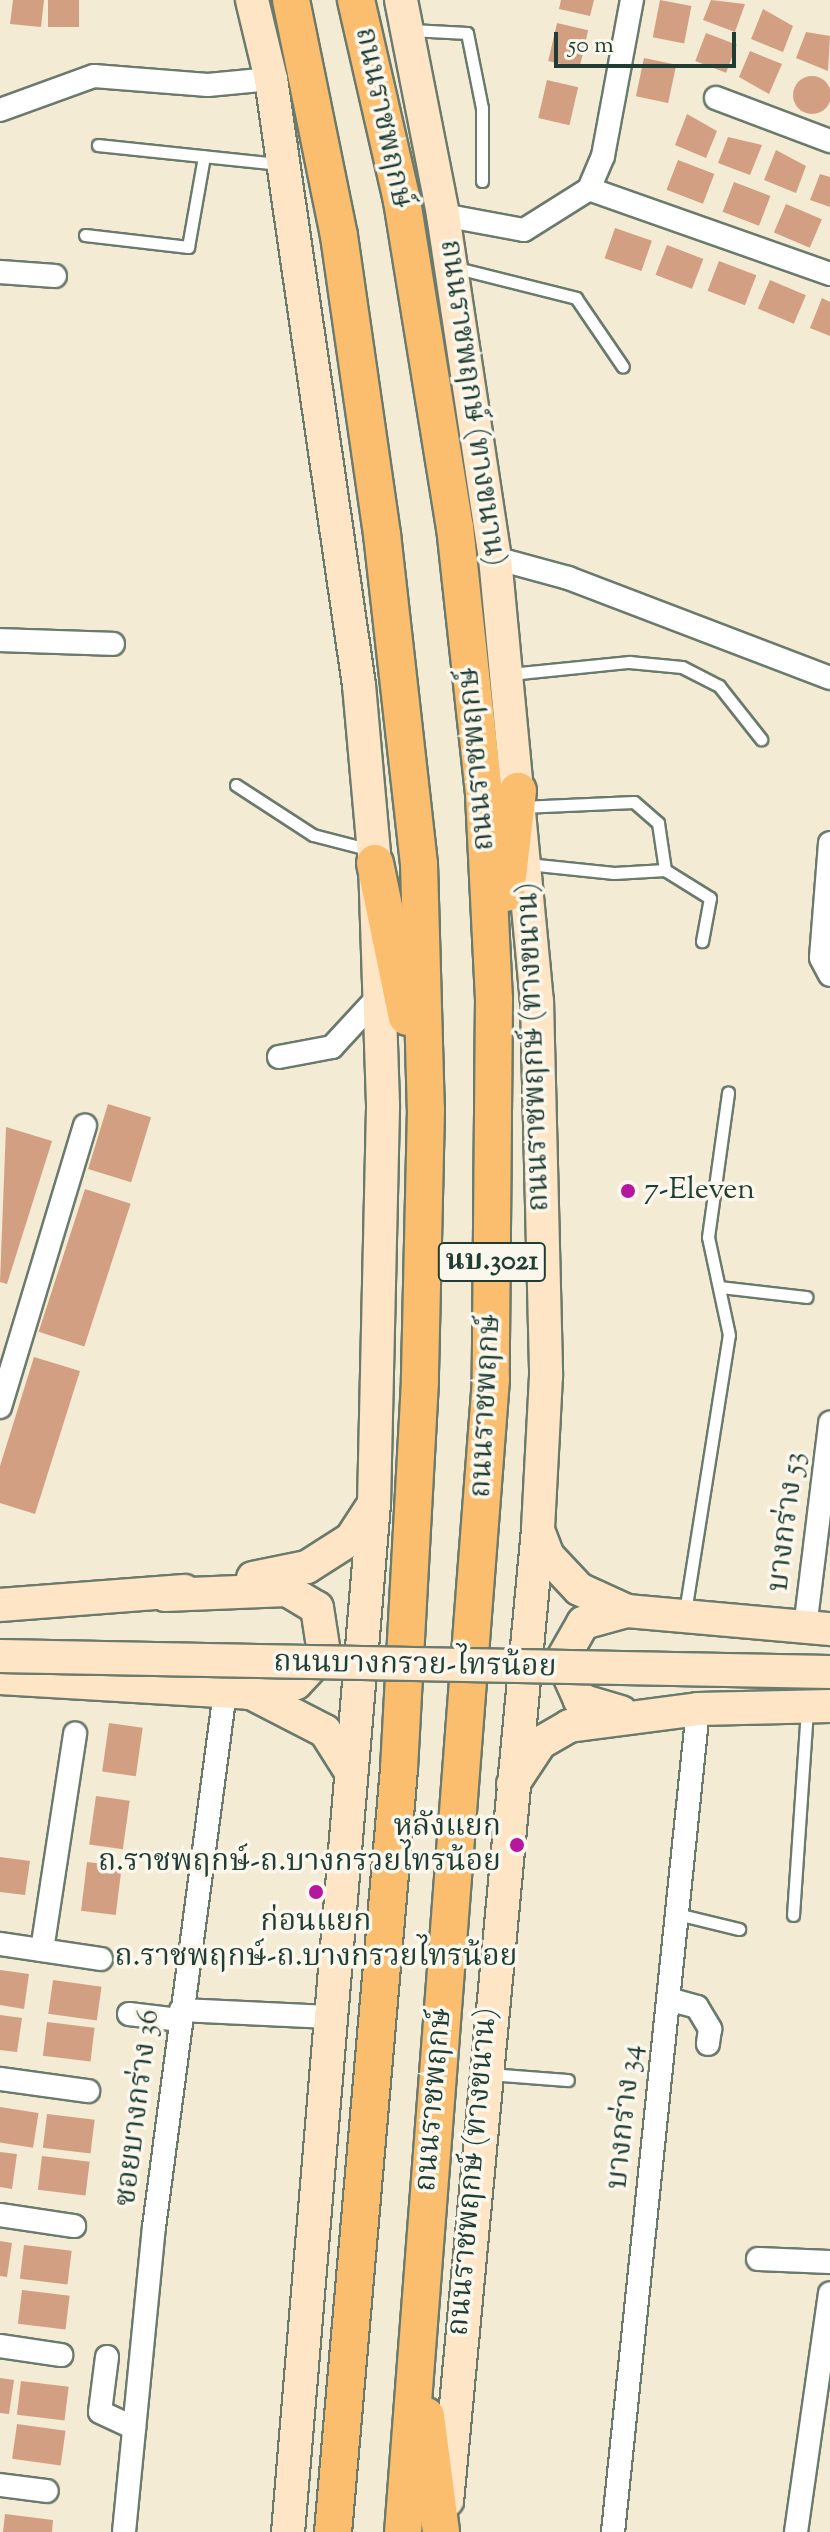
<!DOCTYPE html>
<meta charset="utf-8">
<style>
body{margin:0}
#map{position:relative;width:830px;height:2532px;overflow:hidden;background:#f4ebd5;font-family:"Sorts Mill Goudy","Noto Serif Thai",serif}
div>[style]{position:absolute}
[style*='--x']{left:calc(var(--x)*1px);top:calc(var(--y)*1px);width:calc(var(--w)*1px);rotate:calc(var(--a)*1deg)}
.building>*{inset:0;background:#d39f82;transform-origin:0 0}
.round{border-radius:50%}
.roads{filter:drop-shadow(2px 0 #6a7a6c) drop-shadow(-2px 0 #6a7a6c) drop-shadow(0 2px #6a7a6c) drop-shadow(0 -2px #6a7a6c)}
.service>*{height:11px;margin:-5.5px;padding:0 5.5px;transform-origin:5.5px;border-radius:5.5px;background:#fff}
.minor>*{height:22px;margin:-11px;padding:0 11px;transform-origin:11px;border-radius:11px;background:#fff}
.secondary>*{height:32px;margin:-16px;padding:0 16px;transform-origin:16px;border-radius:16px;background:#fde5c5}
.primary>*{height:36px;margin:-18px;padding:0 18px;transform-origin:18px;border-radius:18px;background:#fbbe6e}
.bridges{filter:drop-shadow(2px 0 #6a7a6c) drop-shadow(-2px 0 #6a7a6c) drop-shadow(0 2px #6a7a6c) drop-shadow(0 -2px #6a7a6c)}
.secondary-bridge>*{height:32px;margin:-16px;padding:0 16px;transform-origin:16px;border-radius:16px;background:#fde5c5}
.dots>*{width:22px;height:22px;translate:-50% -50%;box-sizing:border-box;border:4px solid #fbf7ec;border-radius:50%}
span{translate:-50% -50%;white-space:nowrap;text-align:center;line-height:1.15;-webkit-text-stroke:7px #fbf7ec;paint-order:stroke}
.shield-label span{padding:2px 6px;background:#fbf7ec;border:2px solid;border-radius:6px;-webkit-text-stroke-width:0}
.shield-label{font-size:28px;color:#1f3d34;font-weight:700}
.street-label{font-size:30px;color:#1f3d34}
.poi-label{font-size:30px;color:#1f3d34}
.left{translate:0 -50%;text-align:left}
.right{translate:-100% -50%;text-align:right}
.scale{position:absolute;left:554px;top:32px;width:182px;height:36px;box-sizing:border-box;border:4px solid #1f3d34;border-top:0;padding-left:10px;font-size:24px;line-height:28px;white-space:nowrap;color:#1f3d34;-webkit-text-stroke:6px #fbf7ec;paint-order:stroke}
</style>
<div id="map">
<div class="building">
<div style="clip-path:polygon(13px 0,44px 0,41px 27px,10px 24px)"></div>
<div style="left:48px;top:0;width:31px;height:27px"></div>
<div style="clip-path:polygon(561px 0,594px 0,590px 16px,559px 9px)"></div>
<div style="left:660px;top:0;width:32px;height:38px;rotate:11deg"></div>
<div style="clip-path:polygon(711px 0,745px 4px,735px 32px,703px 20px)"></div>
<div style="clip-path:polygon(763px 9px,793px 26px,783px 52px,751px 39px)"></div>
<div style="left:557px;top:23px;width:32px;height:39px;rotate:13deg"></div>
<div style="clip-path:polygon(806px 32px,830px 36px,828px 71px,796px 58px)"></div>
<div style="left:706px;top:33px;width:33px;height:30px;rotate:21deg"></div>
<div style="clip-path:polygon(750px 51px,782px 64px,769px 94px,739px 77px)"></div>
<div style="left:644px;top:58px;width:33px;height:39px;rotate:12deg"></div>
<div class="round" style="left:793px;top:76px;width:38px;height:38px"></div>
<div style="left:547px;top:80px;width:32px;height:39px;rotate:13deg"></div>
<div style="clip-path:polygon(687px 114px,717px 131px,706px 158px,675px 145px)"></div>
<div style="clip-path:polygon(728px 137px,762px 145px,750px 175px,718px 163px)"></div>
<div style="clip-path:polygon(776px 150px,806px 166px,796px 193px,764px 180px)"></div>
<div style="left:678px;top:160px;width:39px;height:32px;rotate:21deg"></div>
<div style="clip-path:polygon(820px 174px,830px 177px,830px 207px,810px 200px)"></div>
<div style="left:734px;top:182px;width:39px;height:32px;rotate:21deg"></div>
<div style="left:786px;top:204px;width:39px;height:31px;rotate:23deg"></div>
<div style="left:615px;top:228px;width:39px;height:32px;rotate:19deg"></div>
<div style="left:667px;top:245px;width:39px;height:32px;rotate:21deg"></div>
<div style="left:719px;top:261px;width:40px;height:32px;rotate:21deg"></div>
<div style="left:770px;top:280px;width:39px;height:31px;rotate:23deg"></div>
<div style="clip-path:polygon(822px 298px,830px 302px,830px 336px,810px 328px)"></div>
<div style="left:108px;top:1104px;width:45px;height:68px;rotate:17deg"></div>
<div style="clip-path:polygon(6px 1127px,52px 1141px,7px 1284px,0 1282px)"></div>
<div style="left:85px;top:1189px;width:48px;height:150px;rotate:18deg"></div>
<div style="clip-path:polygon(34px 1357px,80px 1371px,35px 1514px,0 1503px,0 1466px)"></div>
<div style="left:109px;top:1723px;width:34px;height:49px;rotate:8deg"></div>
<div style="left:96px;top:1796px;width:34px;height:49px;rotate:8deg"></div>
<div style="clip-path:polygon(0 1857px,30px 1861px,25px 1895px,0 1892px)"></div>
<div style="left:87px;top:1862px;width:35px;height:49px;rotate:7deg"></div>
<div style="clip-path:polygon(0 1970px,29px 1974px,24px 2009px,0 2005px)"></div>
<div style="left:53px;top:1980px;width:49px;height:34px;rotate:8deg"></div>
<div style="clip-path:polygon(0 2015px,22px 2018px,17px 2052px,0 2050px)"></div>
<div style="left:47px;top:2022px;width:48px;height:34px;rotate:7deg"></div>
<div style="left:0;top:2107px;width:39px;height:35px;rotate:9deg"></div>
<div style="left:47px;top:2114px;width:48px;height:34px;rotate:7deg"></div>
<div style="clip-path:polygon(0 2152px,17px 2154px,12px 2189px,0 2187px)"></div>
<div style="left:42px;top:2156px;width:48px;height:34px;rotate:7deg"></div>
<div style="clip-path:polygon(0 2241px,12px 2243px,7px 2277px,0 2276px)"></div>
<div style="left:24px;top:2245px;width:48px;height:34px;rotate:7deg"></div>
<div style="left:22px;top:2290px;width:48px;height:34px;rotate:7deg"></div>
<div style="clip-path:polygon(0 2378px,14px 2380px,9px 2414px,0 2413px)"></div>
<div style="left:21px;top:2381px;width:48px;height:34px;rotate:7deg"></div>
<div style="left:17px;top:2424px;width:49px;height:35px;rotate:8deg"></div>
<div style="clip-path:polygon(5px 2514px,53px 2520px,52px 2532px,3px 2532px)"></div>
</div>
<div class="roads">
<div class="service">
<div style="--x:411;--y:30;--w:56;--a:3.1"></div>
<div style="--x:467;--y:33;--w:76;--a:78.7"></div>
<div style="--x:482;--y:108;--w:73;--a:90"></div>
<div style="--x:98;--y:145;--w:182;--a:6"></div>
<div style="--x:85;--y:235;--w:104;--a:6.6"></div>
<div style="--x:188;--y:247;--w:92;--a:-80"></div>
<div style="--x:453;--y:267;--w:127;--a:14.1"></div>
<div style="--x:576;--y:298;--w:83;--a:55.7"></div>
<div style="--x:510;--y:674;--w:120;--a:-5.8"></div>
<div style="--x:629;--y:662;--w:53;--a:5.4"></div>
<div style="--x:682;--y:667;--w:42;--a:27.2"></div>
<div style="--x:719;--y:686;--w:68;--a:51.6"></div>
<div style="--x:236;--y:785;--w:92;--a:33"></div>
<div style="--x:313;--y:835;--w:60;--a:14.5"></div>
<div style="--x:521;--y:807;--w:113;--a:-2.5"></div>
<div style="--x:634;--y:802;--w:32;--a:41"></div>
<div style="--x:658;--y:823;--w:48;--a:81.5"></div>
<div style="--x:665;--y:870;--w:51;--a:176.6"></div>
<div style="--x:614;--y:873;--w:87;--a:-174.1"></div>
<div style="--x:665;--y:870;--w:53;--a:31.9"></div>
<div style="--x:710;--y:898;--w:44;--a:100.5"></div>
<div style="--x:720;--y:1287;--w:87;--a:6.6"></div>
<div style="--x:685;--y:1612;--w:280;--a:-81"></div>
<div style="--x:729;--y:1335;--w:100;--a:-102.1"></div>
<div style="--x:708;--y:1237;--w:146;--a:-82.1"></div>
<div style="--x:677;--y:1914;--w:64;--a:13.6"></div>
<div style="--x:793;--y:1915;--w:207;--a:-86.1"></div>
<div style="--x:488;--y:2074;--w:80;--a:4.3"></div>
</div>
<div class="minor">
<div style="--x:716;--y:98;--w:122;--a:20.7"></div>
<div style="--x:0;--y:110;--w:100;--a:-19.9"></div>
<div style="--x:94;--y:76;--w:114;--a:4.5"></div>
<div style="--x:208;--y:85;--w:63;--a:-5.4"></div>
<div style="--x:589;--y:189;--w:256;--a:19.4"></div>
<div style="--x:443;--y:215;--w:82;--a:10.5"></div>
<div style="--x:524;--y:230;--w:77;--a:-32.2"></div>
<div style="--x:589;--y:189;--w:36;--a:-67"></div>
<div style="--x:603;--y:156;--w:159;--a:-79.5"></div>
<div style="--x:0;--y:272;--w:55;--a:4.2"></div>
<div style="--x:495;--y:558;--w:76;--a:15.3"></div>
<div style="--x:568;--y:578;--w:280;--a:20.9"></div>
<div style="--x:0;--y:640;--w:113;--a:2"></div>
<div style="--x:830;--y:843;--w:115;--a:94.5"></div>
<div style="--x:821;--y:958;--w:19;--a:62"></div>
<div style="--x:279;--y:1057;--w:54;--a:-10.7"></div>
<div style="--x:332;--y:1047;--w:69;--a:-47.3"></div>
<div style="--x:0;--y:1407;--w:294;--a:-73.2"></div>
<div style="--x:805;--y:1628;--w:207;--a:-83"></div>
<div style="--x:0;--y:1944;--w:102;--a:8.4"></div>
<div style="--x:42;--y:1950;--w:219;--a:-81.3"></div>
<div style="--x:668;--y:1999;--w:30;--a:15"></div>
<div style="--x:697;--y:2007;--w:26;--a:59"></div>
<div style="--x:710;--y:2029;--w:15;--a:98"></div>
<div style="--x:181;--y:2010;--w:148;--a:2.7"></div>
<div style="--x:129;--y:2014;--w:50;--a:6.8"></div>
<div style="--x:0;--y:2079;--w:89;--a:7.8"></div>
<div style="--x:0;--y:2215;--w:75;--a:8.5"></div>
<div style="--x:758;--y:2259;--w:72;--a:2.4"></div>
<div style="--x:0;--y:2346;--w:62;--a:8.4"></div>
<div style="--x:107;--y:2357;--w:55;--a:97.3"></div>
<div style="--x:100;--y:2412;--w:38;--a:25"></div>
<div style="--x:0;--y:2485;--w:47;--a:7.3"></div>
<div style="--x:124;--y:2532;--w:306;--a:-84.4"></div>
<div style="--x:154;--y:2227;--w:540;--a:-82.44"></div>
<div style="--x:613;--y:2532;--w:827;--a:-84.1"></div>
<div style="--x:796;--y:2532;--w:241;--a:-81.9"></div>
</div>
<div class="secondary">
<div style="--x:252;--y:0;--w:81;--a:76.5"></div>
<div style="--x:271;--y:79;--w:612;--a:81.74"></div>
<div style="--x:359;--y:685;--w:179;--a:84.9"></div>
<div style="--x:375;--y:863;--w:245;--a:88.1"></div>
<div style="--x:383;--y:1108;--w:396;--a:91.3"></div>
<div style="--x:374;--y:1504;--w:1032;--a:94.78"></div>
<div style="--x:401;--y:0;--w:219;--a:78.9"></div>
<div style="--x:443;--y:215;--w:347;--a:81.4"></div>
<div style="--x:495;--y:558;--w:445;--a:84.6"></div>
<div style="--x:537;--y:1001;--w:375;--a:88.6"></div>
<div style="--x:546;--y:1376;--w:154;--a:93"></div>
<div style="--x:538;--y:1530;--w:975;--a:95.35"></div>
<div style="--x:538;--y:1530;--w:28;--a:69"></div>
<div style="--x:548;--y:1556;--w:45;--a:46.8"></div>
<div style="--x:579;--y:1589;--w:53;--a:24.6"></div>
<div style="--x:627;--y:1611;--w:204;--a:5.1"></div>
<div style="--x:253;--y:1578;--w:55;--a:-11.5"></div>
<div style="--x:307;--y:1567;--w:52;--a:-32.5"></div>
<div style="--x:351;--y:1539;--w:38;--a:-57"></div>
<div style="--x:0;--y:1605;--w:185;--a:-4.4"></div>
<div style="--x:0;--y:1678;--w:249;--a:3.4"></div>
<div style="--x:249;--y:1693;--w:48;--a:-12"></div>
<div style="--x:296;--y:1683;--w:41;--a:-47"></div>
<div style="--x:324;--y:1653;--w:46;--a:-98.8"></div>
<div style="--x:317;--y:1608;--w:35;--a:-149"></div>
<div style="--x:287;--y:1590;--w:122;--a:177.7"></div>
<div style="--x:251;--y:1693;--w:83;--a:27.2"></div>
<div style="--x:325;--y:1731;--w:49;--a:57.6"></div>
<div style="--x:621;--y:1712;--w:43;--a:-163.7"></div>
<div style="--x:580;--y:1700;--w:44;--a:-114.2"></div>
<div style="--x:562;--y:1660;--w:43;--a:-60.4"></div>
<div style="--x:583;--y:1623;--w:46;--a:-15.3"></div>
<div style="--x:513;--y:1784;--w:49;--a:-56.6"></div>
<div style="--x:540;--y:1743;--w:34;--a:-30"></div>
<div style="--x:569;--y:1726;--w:130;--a:-7.5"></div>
<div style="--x:698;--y:1709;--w:132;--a:-1.3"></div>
</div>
<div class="primary">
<div style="--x:291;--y:0;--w:241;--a:78.5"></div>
<div style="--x:339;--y:236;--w:301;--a:81.8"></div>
<div style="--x:382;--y:534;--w:332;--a:83.6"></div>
<div style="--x:419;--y:864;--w:245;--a:88.4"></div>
<div style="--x:426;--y:1109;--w:272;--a:91.3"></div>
<div style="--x:420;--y:1381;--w:389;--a:93.1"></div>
<div style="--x:399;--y:1769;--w:766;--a:94.94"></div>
<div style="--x:356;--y:0;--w:206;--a:77.1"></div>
<div style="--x:402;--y:201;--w:330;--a:80.8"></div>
<div style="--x:455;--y:527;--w:270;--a:83.8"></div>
<div style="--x:484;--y:795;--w:204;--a:87.2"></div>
<div style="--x:494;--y:999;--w:380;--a:90.5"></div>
<div style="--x:491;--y:1379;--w:1156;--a:94.36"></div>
<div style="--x:375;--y:863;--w:157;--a:78.3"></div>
<div style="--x:506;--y:893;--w:103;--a:-83.3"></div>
<div style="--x:426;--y:2416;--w:117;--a:82.6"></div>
</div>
</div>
<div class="bridges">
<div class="secondary-bridge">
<div style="--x:0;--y:1656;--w:830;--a:1.1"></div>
</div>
</div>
<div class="dots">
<div style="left:628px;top:1191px;background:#b5179e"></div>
<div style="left:517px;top:1845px;background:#b5179e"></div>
<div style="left:316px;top:1892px;background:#b5179e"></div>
</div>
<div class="shield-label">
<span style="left:492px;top:1262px">นบ.3021</span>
</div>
<div class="street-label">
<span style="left:382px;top:118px;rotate:78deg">ถนนราชพฤกษ์</span>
<span style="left:471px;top:403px;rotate:82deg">ถนนราชพฤกษ์ (ทางขนาน)</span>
<span style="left:478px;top:759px;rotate:-95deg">ถนนราชพฤกษ์</span>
<span style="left:535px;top:1047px;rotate:-92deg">ถนนราชพฤกษ์ (ทางขนาน)</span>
<span style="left:487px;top:1406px;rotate:-87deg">ถนนราชพฤกษ์</span>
<span style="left:788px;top:1522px;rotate:-83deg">บางกร่าง 53</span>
<span style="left:415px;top:1666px;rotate:1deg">ถนนบางกรวย-ไทรน้อย</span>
<span style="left:435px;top:2100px;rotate:-85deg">ถนนราชพฤกษ์</span>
<span style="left:139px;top:2108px;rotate:-83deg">ซอยบางกร่าง 36</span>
<span style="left:626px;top:2117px;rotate:-84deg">บางกร่าง 34</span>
<span style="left:474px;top:2172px;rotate:-85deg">ถนนราชพฤกษ์ (ทางขนาน)</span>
</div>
<div class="poi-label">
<span class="left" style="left:644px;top:1191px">7-Eleven</span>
<span class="right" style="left:501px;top:1845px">หลังแยก<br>ถ.ราชพฤกษ์-ถ.บางกรวยไทรน้อย</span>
<span style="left:316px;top:1940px">ก่อนแยก<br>ถ.ราชพฤกษ์-ถ.บางกรวยไทรน้อย</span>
</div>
<div class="scale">50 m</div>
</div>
